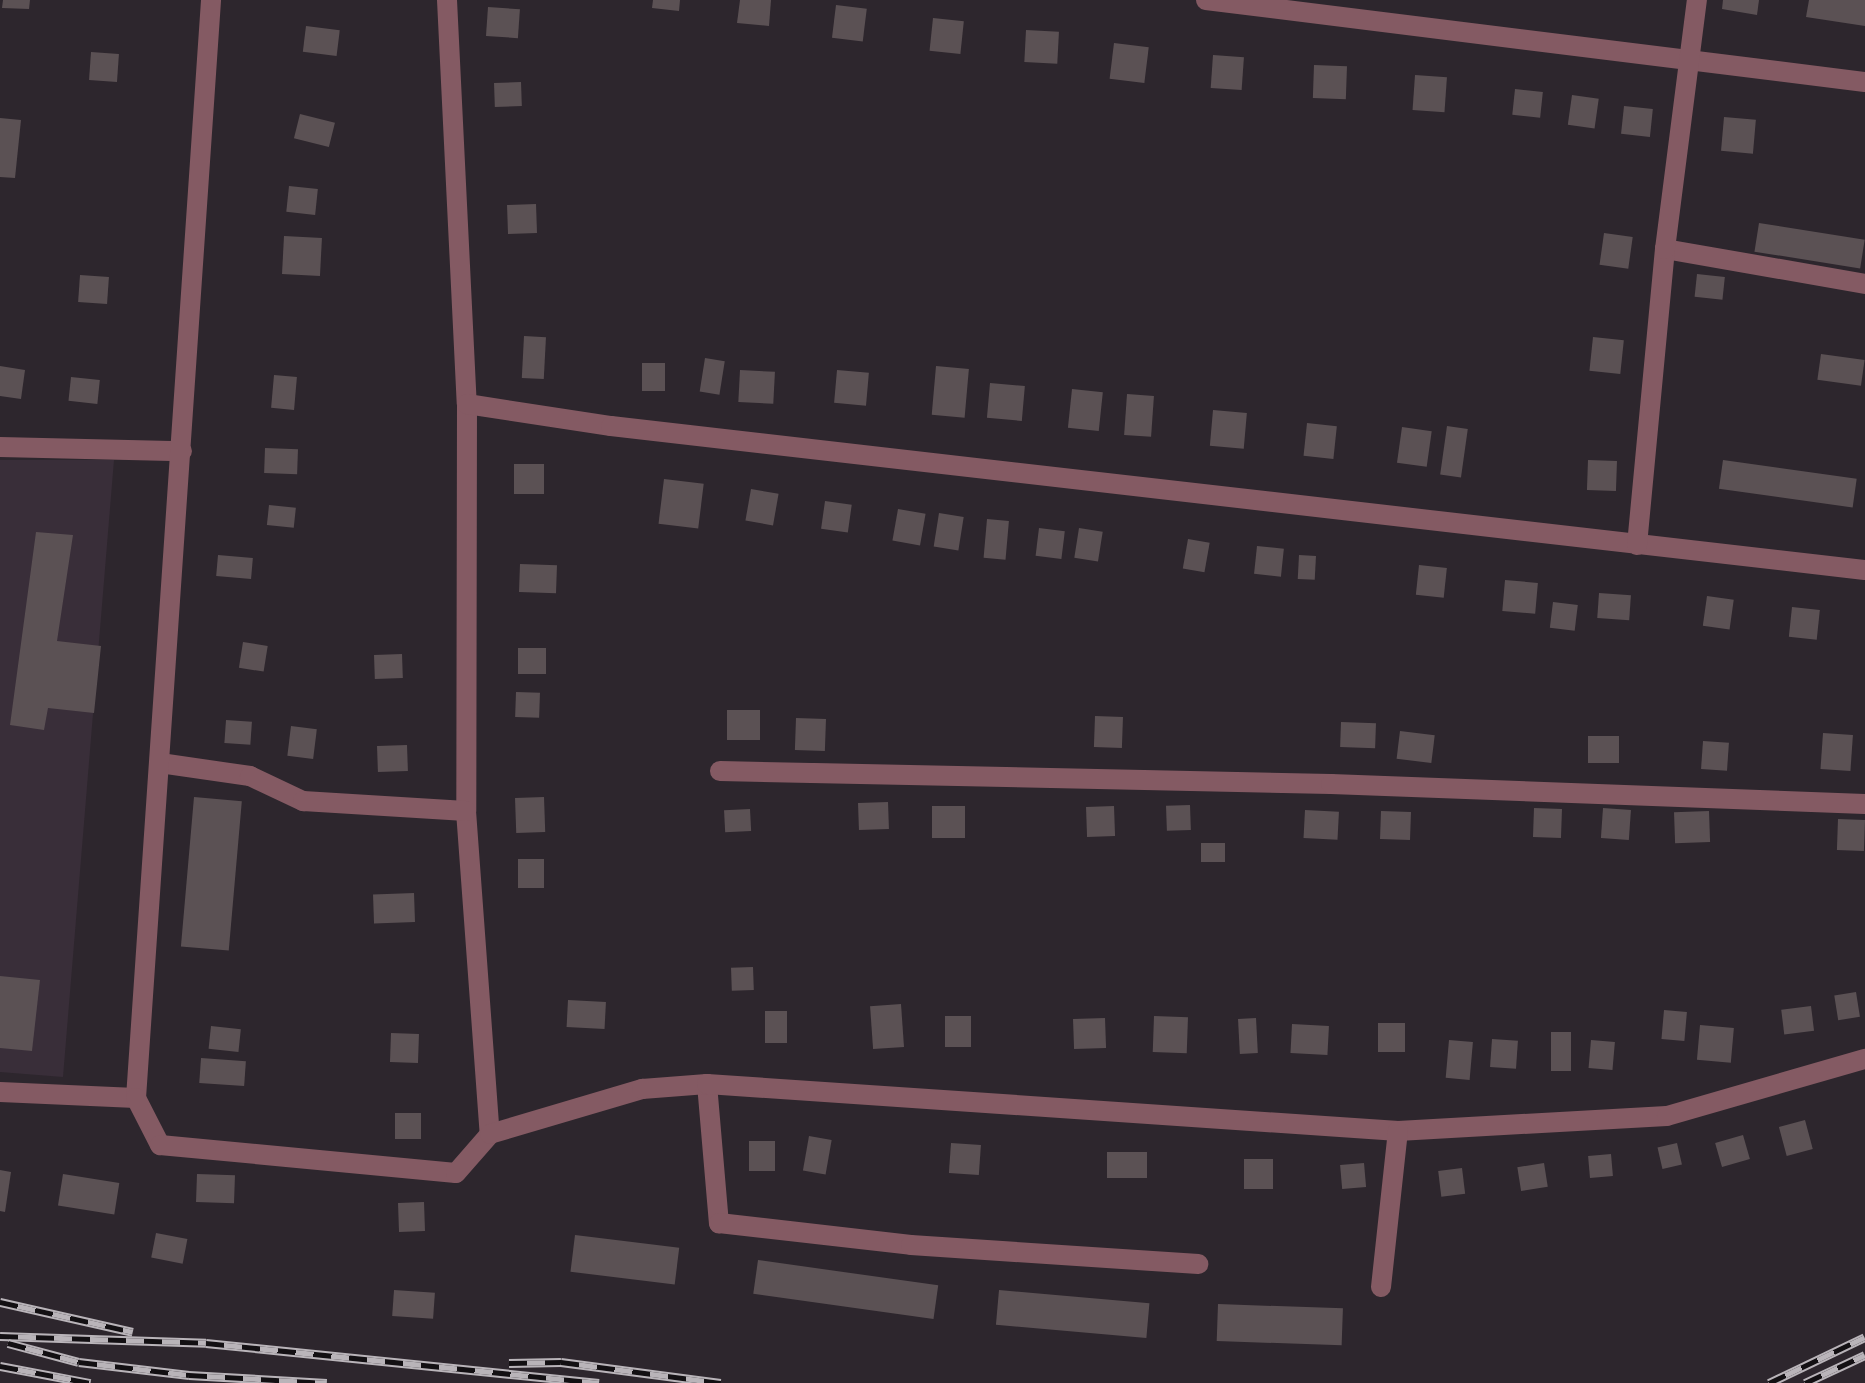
<!DOCTYPE html>
<style>
body{margin:0}
#map{position:relative;width:1865px;height:1383px;overflow:hidden;background:#2d262d;font-family:"Source Sans 3",sans-serif}
div>[style]{position:absolute}
[style*='--x']{left:calc(var(--x)*1px);top:calc(var(--y)*1px);width:calc(var(--w)*1px);rotate:calc(var(--a)*1deg)}
.built>*{inset:0;background:#392e39}
.building>*{inset:0;background:#5b5154;transform-origin:0 0}
.minor>*{height:20px;margin:-10px;padding:0 10px;transform-origin:10px;border-radius:10px;background:#845a63}
.rail>*{height:9px;margin-top:-4.5px;transform-origin:0;background:repeating-linear-gradient(90deg,#131013 0 18px,#b9b4b9 0 36px);box-sizing:border-box;border-block:2px solid #b9b4b9}
span{translate:-50% -50%;white-space:nowrap;text-align:center;line-height:1.15;-webkit-text-stroke:7px #131013;paint-order:stroke}
</style>
<div id="map">
<div class="built">
<div style="clip-path:polygon(0 460px,114px 460px,63px 1077px,0 1072px)"></div>
</div>
<div class="building">
<div style="clip-path:polygon(3px 0,30px 0,29px 9px,2px 8px)"></div>
<div style="clip-path:polygon(653px 0,680px 0,679px 11px,652px 8px)"></div>
<div style="clip-path:polygon(740px 0,771px 0,769px 26px,737px 23px)"></div>
<div style="clip-path:polygon(1723px 0,1759px 0,1757px 15px,1722px 9px)"></div>
<div style="clip-path:polygon(1809px 0,1865px 0,1865px 26px,1806px 17px)"></div>
<div style="left:836px;top:5px;width:31px;height:33px;rotate:7deg"></div>
<div style="left:488px;top:7px;width:32px;height:29px;rotate:4deg"></div>
<div style="left:933px;top:18px;width:31px;height:33px;rotate:6deg"></div>
<div style="left:306px;top:26px;width:34px;height:26px;rotate:7deg"></div>
<div style="left:1026px;top:30px;width:33px;height:32px;rotate:3deg"></div>
<div style="left:1114px;top:43px;width:35px;height:36px;rotate:7deg"></div>
<div style="left:91px;top:52px;width:28px;height:28px;rotate:4deg"></div>
<div style="left:1213px;top:55px;width:31px;height:33px;rotate:4deg"></div>
<div style="left:1314px;top:65px;width:33px;height:33px;rotate:2deg"></div>
<div style="left:1415px;top:75px;width:32px;height:35px;rotate:4deg"></div>
<div style="left:521px;top:82px;width:24px;height:27px;rotate:88deg"></div>
<div style="left:1515px;top:89px;width:28px;height:26px;rotate:6deg"></div>
<div style="left:1572px;top:95px;width:27px;height:30px;rotate:8deg"></div>
<div style="left:1624px;top:106px;width:29px;height:28px;rotate:6deg"></div>
<div style="left:300px;top:114px;width:36px;height:25px;rotate:14deg"></div>
<div style="left:1724px;top:117px;width:32px;height:34px;rotate:5deg"></div>
<div style="clip-path:polygon(0 118px,21px 120px,15px 178px,0 177px)"></div>
<div style="left:289px;top:186px;width:29px;height:26px;rotate:6deg"></div>
<div style="left:536px;top:204px;width:29px;height:29px;rotate:88deg"></div>
<div style="left:1759px;top:223px;width:107px;height:29px;rotate:9deg"></div>
<div style="left:1604px;top:233px;width:29px;height:32px;rotate:8deg"></div>
<div style="left:284px;top:236px;width:38px;height:38px;rotate:3deg"></div>
<div style="left:1697px;top:274px;width:28px;height:23px;rotate:6deg"></div>
<div style="left:80px;top:275px;width:29px;height:27px;rotate:4deg"></div>
<div style="left:524px;top:336px;width:22px;height:42px;rotate:3deg"></div>
<div style="left:1593px;top:337px;width:31px;height:34px;rotate:6deg"></div>
<div style="left:1821px;top:354px;width:44px;height:26px;rotate:8deg"></div>
<div style="left:705px;top:358px;width:20px;height:34px;rotate:9deg"></div>
<div style="left:642px;top:363px;width:23px;height:28px"></div>
<div style="clip-path:polygon(0 366px,25px 370px,21px 399px,0 396px)"></div>
<div style="left:936px;top:366px;width:33px;height:49px;rotate:5deg"></div>
<div style="left:740px;top:370px;width:35px;height:32px;rotate:3deg"></div>
<div style="left:837px;top:370px;width:32px;height:33px;rotate:5deg"></div>
<div style="left:274px;top:375px;width:23px;height:33px;rotate:5deg"></div>
<div style="left:71px;top:377px;width:29px;height:24px;rotate:6deg"></div>
<div style="left:990px;top:383px;width:35px;height:35px;rotate:5deg"></div>
<div style="left:1072px;top:389px;width:31px;height:39px;rotate:6deg"></div>
<div style="left:1127px;top:394px;width:27px;height:41px;rotate:4deg"></div>
<div style="left:1213px;top:410px;width:34px;height:36px;rotate:5deg"></div>
<div style="left:1307px;top:423px;width:30px;height:33px;rotate:6deg"></div>
<div style="left:1447px;top:426px;width:21px;height:49px;rotate:8deg"></div>
<div style="left:1402px;top:427px;width:30px;height:36px;rotate:8deg"></div>
<div style="left:265px;top:448px;width:33px;height:25px;rotate:2deg"></div>
<div style="left:1588px;top:460px;width:29px;height:30px;rotate:2deg"></div>
<div style="left:1723px;top:460px;width:135px;height:29px;rotate:8deg"></div>
<div style="left:544px;top:464px;width:30px;height:30px;rotate:90deg"></div>
<div style="left:664px;top:479px;width:40px;height:45px;rotate:7deg"></div>
<div style="left:751px;top:489px;width:28px;height:32px;rotate:10deg"></div>
<div style="left:825px;top:501px;width:27px;height:28px;rotate:8deg"></div>
<div style="left:269px;top:505px;width:27px;height:20px;rotate:6deg"></div>
<div style="left:898px;top:509px;width:28px;height:32px;rotate:10deg"></div>
<div style="left:939px;top:513px;width:25px;height:34px;rotate:9deg"></div>
<div style="left:987px;top:519px;width:22px;height:39px;rotate:5deg"></div>
<div style="left:1039px;top:528px;width:26px;height:28px;rotate:7deg"></div>
<div style="left:1079px;top:528px;width:24px;height:30px;rotate:9deg"></div>
<div style="clip-path:polygon(36px 532px,73px 535px,57px 641px,101px 646px,94px 713px,48px 708px,44px 730px,10px 725px)"></div>
<div style="left:1188px;top:539px;width:22px;height:30px;rotate:10deg"></div>
<div style="left:1257px;top:546px;width:27px;height:28px;rotate:6deg"></div>
<div style="left:218px;top:555px;width:35px;height:21px;rotate:5deg"></div>
<div style="left:1299px;top:555px;width:17px;height:24px;rotate:3deg"></div>
<div style="left:520px;top:564px;width:37px;height:28px;rotate:2deg"></div>
<div style="left:1419px;top:565px;width:28px;height:30px;rotate:6deg"></div>
<div style="left:1505px;top:580px;width:33px;height:31px;rotate:5deg"></div>
<div style="left:1599px;top:593px;width:32px;height:25px;rotate:4deg"></div>
<div style="left:1707px;top:596px;width:27px;height:30px;rotate:8deg"></div>
<div style="left:1553px;top:602px;width:25px;height:26px;rotate:7deg"></div>
<div style="left:1792px;top:607px;width:28px;height:30px;rotate:6deg"></div>
<div style="left:243px;top:642px;width:25px;height:26px;rotate:9deg"></div>
<div style="left:518px;top:648px;width:28px;height:26px"></div>
<div style="left:402px;top:654px;width:24px;height:28px;rotate:88deg"></div>
<div style="left:516px;top:692px;width:24px;height:25px;rotate:2deg"></div>
<div style="left:727px;top:710px;width:33px;height:30px"></div>
<div style="left:1095px;top:716px;width:28px;height:31px;rotate:2deg"></div>
<div style="left:796px;top:718px;width:30px;height:32px;rotate:2deg"></div>
<div style="left:226px;top:720px;width:26px;height:23px;rotate:4deg"></div>
<div style="left:1341px;top:722px;width:35px;height:25px;rotate:2deg"></div>
<div style="left:291px;top:726px;width:26px;height:30px;rotate:7deg"></div>
<div style="left:1400px;top:731px;width:35px;height:28px;rotate:7deg"></div>
<div style="left:1823px;top:733px;width:30px;height:36px;rotate:4deg"></div>
<div style="left:1619px;top:736px;width:27px;height:31px;rotate:90deg"></div>
<div style="left:1703px;top:741px;width:26px;height:28px;rotate:4deg"></div>
<div style="left:407px;top:745px;width:26px;height:30px;rotate:88deg"></div>
<div style="left:194px;top:797px;width:48px;height:150px;rotate:5deg"></div>
<div style="left:544px;top:797px;width:35px;height:29px;rotate:88deg"></div>
<div style="left:888px;top:802px;width:27px;height:30px;rotate:88deg"></div>
<div style="left:1190px;top:805px;width:25px;height:24px;rotate:88deg"></div>
<div style="left:932px;top:806px;width:33px;height:32px"></div>
<div style="left:1114px;top:806px;width:30px;height:28px;rotate:88deg"></div>
<div style="left:1534px;top:808px;width:28px;height:29px;rotate:2deg"></div>
<div style="left:1603px;top:808px;width:28px;height:30px;rotate:4deg"></div>
<div style="left:750px;top:809px;width:22px;height:26px;rotate:87deg"></div>
<div style="left:1305px;top:810px;width:34px;height:28px;rotate:3deg"></div>
<div style="left:1381px;top:811px;width:30px;height:28px;rotate:2deg"></div>
<div style="left:1709px;top:811px;width:31px;height:35px;rotate:88deg"></div>
<div style="left:1838px;top:819px;width:27px;height:31px;rotate:2deg"></div>
<div style="left:1201px;top:843px;width:24px;height:19px"></div>
<div style="left:518px;top:859px;width:26px;height:29px"></div>
<div style="left:414px;top:893px;width:29px;height:41px;rotate:88deg"></div>
<div style="left:753px;top:967px;width:23px;height:22px;rotate:88deg"></div>
<div style="clip-path:polygon(0 976px,40px 980px,32px 1051px,0 1048px)"></div>
<div style="left:1856px;top:992px;width:25px;height:22px;rotate:81deg"></div>
<div style="left:568px;top:1000px;width:38px;height:27px;rotate:3deg"></div>
<div style="left:901px;top:1004px;width:43px;height:31px;rotate:86deg"></div>
<div style="left:1811px;top:1006px;width:25px;height:30px;rotate:83deg"></div>
<div style="left:1664px;top:1010px;width:23px;height:29px;rotate:5deg"></div>
<div style="left:765px;top:1011px;width:22px;height:32px"></div>
<div style="left:945px;top:1016px;width:26px;height:31px"></div>
<div style="left:1154px;top:1016px;width:34px;height:36px;rotate:2deg"></div>
<div style="left:1105px;top:1018px;width:30px;height:32px;rotate:88deg"></div>
<div style="left:1256px;top:1018px;width:35px;height:18px;rotate:87deg"></div>
<div style="left:1378px;top:1023px;width:27px;height:29px"></div>
<div style="left:1292px;top:1024px;width:37px;height:29px;rotate:3deg"></div>
<div style="left:1700px;top:1025px;width:34px;height:35px;rotate:5deg"></div>
<div style="left:211px;top:1026px;width:30px;height:23px;rotate:6deg"></div>
<div style="left:1551px;top:1032px;width:20px;height:39px"></div>
<div style="left:391px;top:1033px;width:28px;height:29px;rotate:2deg"></div>
<div style="left:1492px;top:1039px;width:26px;height:28px;rotate:4deg"></div>
<div style="left:1449px;top:1040px;width:24px;height:38px;rotate:5deg"></div>
<div style="left:1591px;top:1040px;width:24px;height:28px;rotate:5deg"></div>
<div style="left:201px;top:1058px;width:45px;height:25px;rotate:4deg"></div>
<div style="left:395px;top:1113px;width:26px;height:26px"></div>
<div style="left:1805px;top:1120px;width:30px;height:27px;rotate:75deg"></div>
<div style="left:1743px;top:1135px;width:25px;height:29px;rotate:74deg"></div>
<div style="left:809px;top:1136px;width:23px;height:35px;rotate:10deg"></div>
<div style="left:749px;top:1141px;width:26px;height:30px"></div>
<div style="left:951px;top:1143px;width:30px;height:30px;rotate:4deg"></div>
<div style="left:1677px;top:1143px;width:22px;height:20px;rotate:77deg"></div>
<div style="left:1107px;top:1152px;width:40px;height:26px"></div>
<div style="left:1611px;top:1154px;width:22px;height:23px;rotate:85deg"></div>
<div style="left:1244px;top:1159px;width:29px;height:30px"></div>
<div style="left:1364px;top:1163px;width:24px;height:24px;rotate:85deg"></div>
<div style="left:1544px;top:1163px;width:24px;height:27px;rotate:81deg"></div>
<div style="left:1462px;top:1168px;width:26px;height:24px;rotate:83deg"></div>
<div style="clip-path:polygon(0 1170px,11px 1172px,5px 1212px,0 1211px)"></div>
<div style="left:63px;top:1174px;width:57px;height:32px;rotate:9deg"></div>
<div style="left:197px;top:1174px;width:38px;height:28px;rotate:2deg"></div>
<div style="left:424px;top:1202px;width:29px;height:26px;rotate:88deg"></div>
<div style="left:156px;top:1233px;width:32px;height:25px;rotate:11deg"></div>
<div style="left:575px;top:1235px;width:105px;height:37px;rotate:7deg"></div>
<div style="left:758px;top:1260px;width:182px;height:34px;rotate:8deg"></div>
<div style="left:394px;top:1290px;width:41px;height:26px;rotate:4deg"></div>
<div style="left:999px;top:1290px;width:151px;height:35px;rotate:5deg"></div>
<div style="left:1218px;top:1304px;width:125px;height:37px;rotate:2deg"></div>
</div>
<div class="minor">
<div style="--x:447;--y:0;--w:404;--a:87.2"></div>
<div style="--x:467;--y:404;--w:407;--a:90.1"></div>
<div style="--x:466;--y:811;--w:324;--a:85.8"></div>
<div style="--x:1206;--y:0;--w:664;--a:7.09"></div>
<div style="--x:1665;--y:249;--w:203;--a:9.9"></div>
<div style="--x:467;--y:404;--w:146;--a:8.7"></div>
<div style="--x:611;--y:426;--w:1262;--a:6.55"></div>
<div style="--x:0;--y:447;--w:182;--a:1.3"></div>
<div style="--x:1637;--y:545;--w:297;--a:-84.6"></div>
<div style="--x:1665;--y:249;--w:251;--a:-82.7"></div>
<div style="--x:160;--y:763;--w:91;--a:8.2"></div>
<div style="--x:250;--y:776;--w:59;--a:25.3"></div>
<div style="--x:303;--y:801;--w:163;--a:3.5"></div>
<div style="--x:720;--y:771;--w:611;--a:1.22"></div>
<div style="--x:1331;--y:784;--w:534;--a:2.14"></div>
<div style="--x:707;--y:1084;--w:140;--a:85.1"></div>
<div style="--x:719;--y:1223;--w:193;--a:6.5"></div>
<div style="--x:911;--y:1245;--w:288;--a:3.8"></div>
<div style="--x:0;--y:1092;--w:136;--a:2.5"></div>
<div style="--x:136;--y:1098;--w:1101;--a:-86.09"></div>
<div style="--x:136;--y:1098;--w:53;--a:62.9"></div>
<div style="--x:160;--y:1145;--w:297;--a:5.4"></div>
<div style="--x:456;--y:1173;--w:52;--a:-48.9"></div>
<div style="--x:490;--y:1134;--w:159;--a:-16.5"></div>
<div style="--x:642;--y:1089;--w:65;--a:-4.4"></div>
<div style="--x:707;--y:1084;--w:693;--a:3.89"></div>
<div style="--x:1398;--y:1131;--w:269;--a:-3.2"></div>
<div style="--x:1667;--y:1116;--w:206;--a:-16.1"></div>
<div style="--x:1381;--y:1287;--w:157;--a:-83.8"></div>
</div>
<div class="rail">
<div style="--x:0;--y:1302;--w:136;--a:12.7"></div>
<div style="--x:0;--y:1336;--w:206;--a:1.9"></div>
<div style="--x:206;--y:1343;--w:395;--a:5.8"></div>
<div style="--x:8;--y:1343;--w:73;--a:15"></div>
<div style="--x:79;--y:1362;--w:111;--a:6.7"></div>
<div style="--x:189;--y:1375;--w:138;--a:3.3"></div>
<div style="--x:509;--y:1363;--w:52;--a:-1.1"></div>
<div style="--x:561;--y:1362;--w:161;--a:7.5"></div>
<div style="--x:0;--y:1366;--w:92;--a:10.7"></div>
<div style="--x:1769;--y:1383;--w:106;--a:-25.6"></div>
<div style="--x:1805;--y:1383;--w:66;--a:-25"></div>
</div>
</div>
